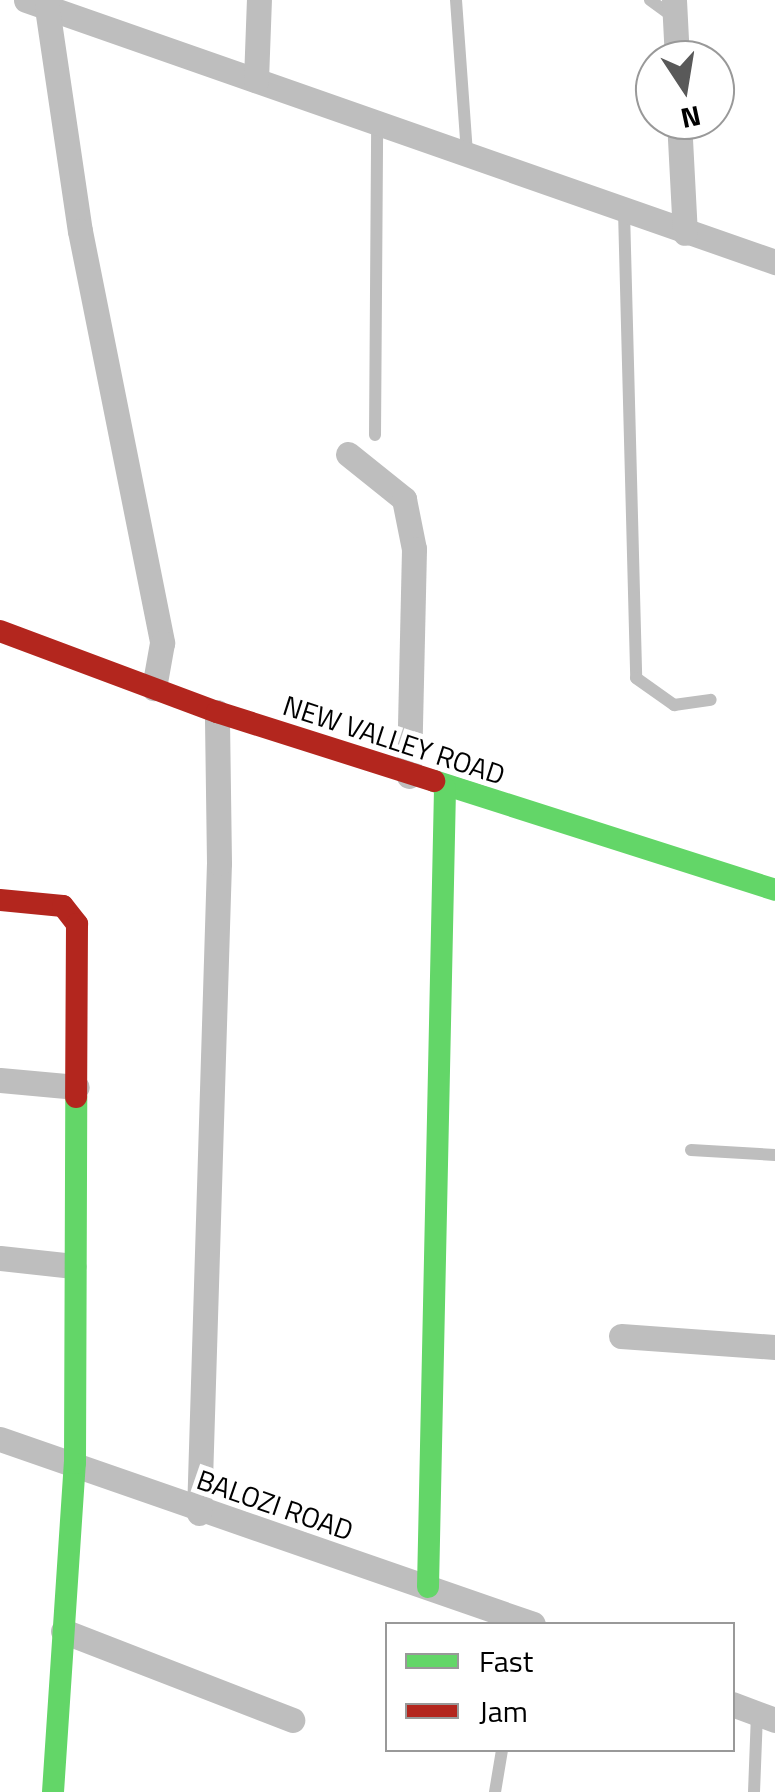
<!DOCTYPE html>
<style>
body{margin:0}
#map{position:relative;width:775px;height:1792px;overflow:hidden;background:#fff;font-family:"Titillium Web",sans-serif}
div>[style]{position:absolute}
[style*='--x']{left:calc(var(--x)*1px);top:calc(var(--y)*1px);width:calc(var(--w)*1px);rotate:calc(var(--a)*1deg)}
.lane>*{height:12px;margin:-6px;padding:0 6px;transform-origin:6px;border-radius:6px;background:#bebebe}
.street>*{height:25px;margin:-12.5px;padding:0 12.5px;transform-origin:12.5px;border-radius:12.5px;background:#bebebe}
.fast>*{height:22px;margin:-11px;padding:0 11px;transform-origin:11px;border-radius:11px;background:#63d668}
.jam>*{height:22px;margin:-11px;padding:0 11px;transform-origin:11px;border-radius:11px;background:#b3261e}
span{translate:-50% -50%;white-space:nowrap;text-align:center;line-height:1.15;-webkit-text-stroke:10px #fff;paint-order:stroke}
.street-label{font-size:28px;color:#000}
.legend{position:absolute;left:385px;top:1622px;width:350px;height:130px;box-sizing:border-box;background:#fff;border:2px solid #999;margin:0;padding:12px 18px;list-style:none;font-size:30px;color:#000}
.legend li{display:flex;align-items:center;gap:20px;height:50px}
.legend b{width:50px;border:2px solid #999}
.north{position:absolute;left:635px;top:40px;width:100px;height:100px;box-sizing:border-box;background:#fff;border:2px solid #999;border-radius:50%;rotate:168deg;font-size:28px;font-weight:700;line-height:40px;text-align:center;color:#000}
.north::after{content:'';display:block;margin:auto;width:35px;height:45px;background:#595959;clip-path:polygon(50% 0,100% 100%,50% 72%,0 100%)}
</style>
<div id="map">
<div class="lane">
<div style="--x:456;--y:0;--w:155;--a:85.9"></div>
<div style="--x:650;--y:0;--w:31;--a:36"></div>
<div style="--x:624;--y:211;--w:467;--a:88.5"></div>
<div style="--x:636;--y:678;--w:47;--a:35.4"></div>
<div style="--x:674;--y:705;--w:37;--a:-8"></div>
<div style="--x:375;--y:435;--w:311;--a:-89.6"></div>
<div style="--x:691;--y:1150;--w:84;--a:3.4"></div>
<div style="--x:495;--y:1792;--w:43;--a:-80.5"></div>
<div style="--x:754;--y:1792;--w:79;--a:-87.8"></div>
</div>
<div class="street">
<div style="--x:26;--y:0;--w:794;--a:19.28"></div>
<div style="--x:674;--y:0;--w:60;--a:87.1"></div>
<div style="--x:47;--y:8;--w:225;--a:81.6"></div>
<div style="--x:80;--y:231;--w:420;--a:78.7"></div>
<div style="--x:162;--y:643;--w:46;--a:100.1"></div>
<div style="--x:256;--y:80;--w:80;--a:-87.9"></div>
<div style="--x:679;--y:120;--w:113;--a:87"></div>
<div style="--x:348;--y:454;--w:72;--a:38.8"></div>
<div style="--x:404;--y:499;--w:51;--a:78.7"></div>
<div style="--x:414;--y:549;--w:227;--a:91.3"></div>
<div style="--x:0;--y:1080;--w:77;--a:5.2"></div>
<div style="--x:0;--y:1258;--w:74;--a:6.2"></div>
<div style="--x:621;--y:1336;--w:154;--a:4.1"></div>
<div style="--x:0;--y:1439;--w:564;--a:19.14"></div>
<div style="--x:199;--y:1513;--w:650;--a:-88.24"></div>
<div style="--x:219;--y:863;--w:151;--a:-90.8"></div>
<div style="--x:63;--y:1631;--w:246;--a:21.2"></div>
<div style="--x:732;--y:1704;--w:46;--a:20.4"></div>
</div>
<div class="fast">
<div style="--x:434;--y:781;--w:358;--a:17.7"></div>
<div style="--x:428;--y:1587;--w:799;--a:-88.78"></div>
<div style="--x:53;--y:1792;--w:330;--a:-86.2"></div>
<div style="--x:75;--y:1463;--w:366;--a:-89.8"></div>
</div>
<div class="jam">
<div style="--x:0;--y:631;--w:232;--a:20.5"></div>
<div style="--x:217;--y:712;--w:228;--a:17.6"></div>
<div style="--x:0;--y:900;--w:63;--a:5.4"></div>
<div style="--x:63;--y:906;--w:23;--a:52"></div>
<div style="--x:77;--y:924;--w:173;--a:90.3"></div>
</div>
<div class="street-label">
<span style="left:394px;top:740px;rotate:18deg">NEW VALLEY ROAD</span>
<span style="left:275px;top:1505px;rotate:19deg">BALOZI ROAD</span>
</div>
<ul class="legend">
<li><b style="height:12px;background:#63d668"></b>Fast</li>
<li><b style="height:12px;background:#b3261e"></b>Jam</li>
</ul>
<div class="north">N</div>
</div>
